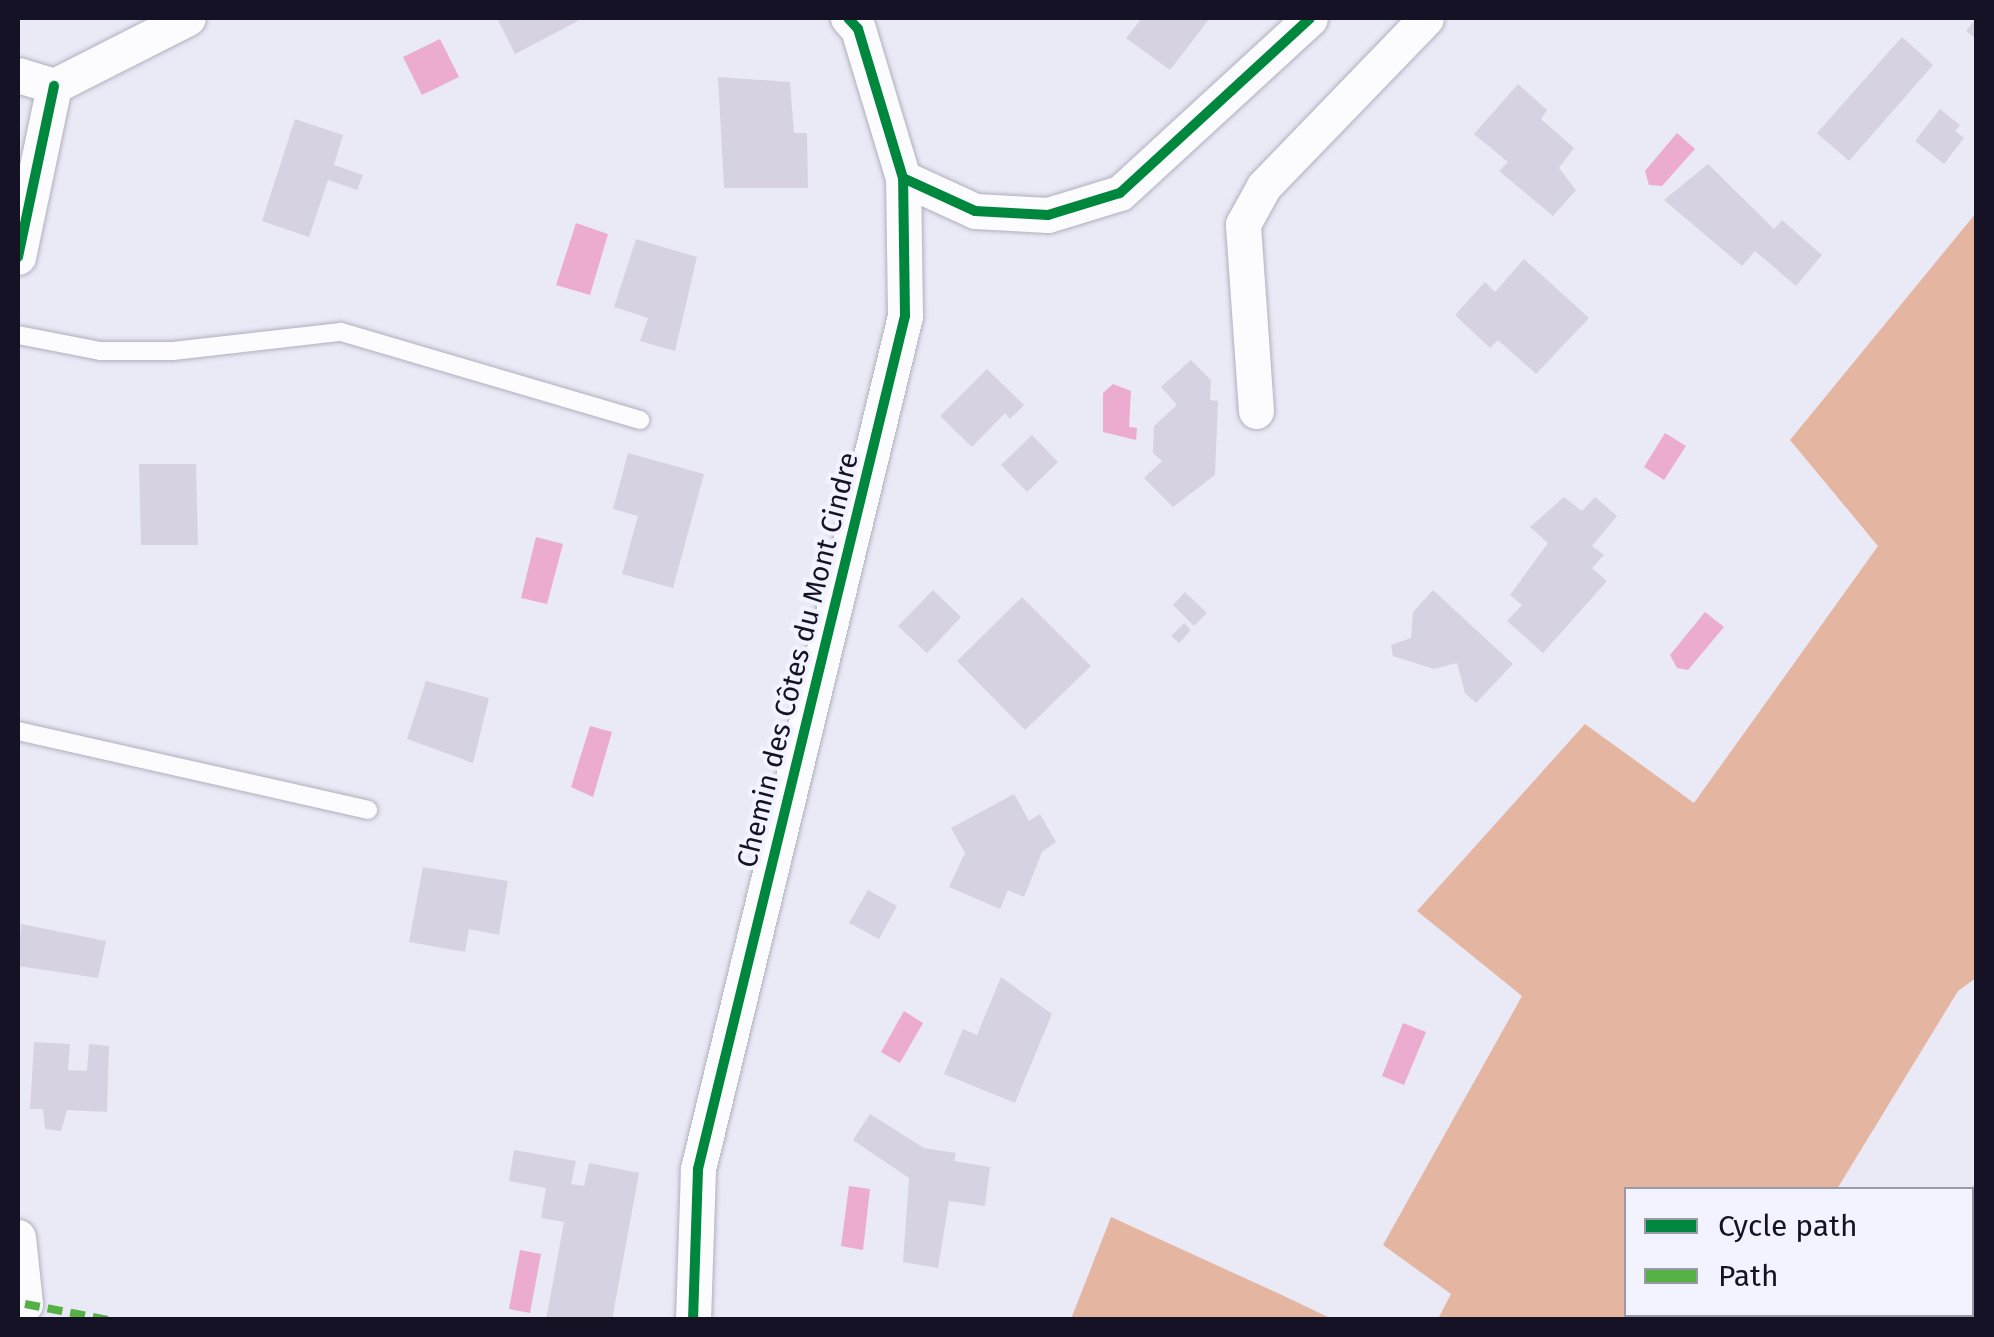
<!DOCTYPE html>
<meta charset="utf-8">
<style>
body{margin:0}
#map{position:relative;width:1994px;height:1337px;overflow:hidden;background:#eae9f6;font-family:"Fira Sans",sans-serif}
div>[style]{position:absolute}
.forest>*{inset:0;background:#e4b5a1}
.water>*{inset:0;background:#ebacd0}
.building>*{inset:0;background:#d7d2e2}
.roads{filter:drop-shadow(0 0 2px #b0afbe) drop-shadow(0 0 2px #b0afbe)}
.service>*{height:18px;margin:-9px;padding:0 9px;transform-origin:9px;border-radius:9px;background:#fcfcfe}
.minor>*{height:35px;margin:-17.5px;padding:0 17.5px;transform-origin:17.5px;border-radius:17.5px;background:#fcfcfe}
.quiet>*{height:8px;margin-top:-4px;transform-origin:0;background:repeating-linear-gradient(90deg,#55b145 0 15px,transparent 0 23px)}
.cycleway>*{height:10px;margin:-5px;padding:0 5px;transform-origin:5px;border-radius:5px;background:#00873e}
span{translate:-50% -50%;white-space:nowrap;text-align:center;line-height:1.15;-webkit-text-stroke:8px #f3f3ff;paint-order:stroke}
.street-label{font-size:28px;color:#151226}
.frame{position:absolute;inset:0;border:20px solid #151226;pointer-events:none}
.legend{position:absolute;left:1624px;top:1187px;width:350px;height:130px;box-sizing:border-box;background:#f3f3ff;border:2px solid #9a99a8;margin:0;padding:12px 18px;list-style:none;font-size:30px;color:#151226}
.legend li{display:flex;align-items:center;gap:20px;height:50px}
.legend b{width:50px;border:2px solid #9a99a8}
</style>
<div id="map">
<div class="forest">
<div style="clip-path:polygon(1976px 213px,1976px 978px,1958px 991px,1837px 1189px,1626px 1190px,1626px 1314px,1807px 1319px,1438px 1319px,1451px 1294px,1383px 1245px,1522px 996px,1417px 911px,1585px 724px,1694px 803px,1878px 546px,1790px 440px)"></div>
<div style="clip-path:polygon(1111px 1217px,1284px 1296px,1332px 1319px,1071px 1319px)"></div>
</div>
<div class="water">
<div style="clip-path:polygon(440px 39px,459px 77px,422px 95px,403px 57px)"></div>
<div style="clip-path:polygon(1677px 133px,1695px 149px,1662px 186px,1649px 185px,1645px 171px)"></div>
<div style="clip-path:polygon(576px 223px,608px 234px,590px 295px,556px 285px)"></div>
<div style="clip-path:polygon(1113px 384px,1131px 391px,1129px 427px,1137px 428px,1136px 440px,1103px 432px,1103px 393px)"></div>
<div style="clip-path:polygon(1665px 433px,1686px 446px,1664px 480px,1644px 467px)"></div>
<div style="clip-path:polygon(536px 537px,563px 544px,547px 604px,521px 598px)"></div>
<div style="clip-path:polygon(1705px 612px,1724px 627px,1688px 670px,1677px 668px,1670px 655px)"></div>
<div style="clip-path:polygon(590px 726px,612px 732px,593px 797px,571px 787px)"></div>
<div style="clip-path:polygon(904px 1011px,923px 1023px,900px 1063px,881px 1052px)"></div>
<div style="clip-path:polygon(1403px 1023px,1426px 1032px,1404px 1085px,1382px 1076px)"></div>
<div style="clip-path:polygon(849px 1186px,870px 1189px,863px 1250px,841px 1246px)"></div>
<div style="clip-path:polygon(520px 1250px,541px 1254px,530px 1313px,509px 1309px)"></div>
</div>
<div class="building">
<div style="clip-path:polygon(497px 18px,577px 18px,578px 21px,515px 54px)"></div>
<div style="clip-path:polygon(1142px 18px,1210px 18px,1170px 70px,1126px 38px)"></div>
<div style="clip-path:polygon(1976px 18px,1976px 39px,1966px 31px)"></div>
<div style="clip-path:polygon(1902px 37px,1933px 65px,1849px 161px,1817px 133px)"></div>
<div style="clip-path:polygon(718px 77px,790px 82px,794px 133px,807px 133px,808px 188px,724px 188px)"></div>
<div style="clip-path:polygon(1518px 84px,1547px 110px,1541px 119px,1574px 148px,1559px 168px,1576px 190px,1553px 216px,1499px 171px,1508px 162px,1474px 134px)"></div>
<div style="clip-path:polygon(1940px 109px,1960px 125px,1955px 131px,1964px 138px,1944px 164px,1915px 141px)"></div>
<div style="clip-path:polygon(295px 119px,343px 135px,334px 165px,363px 175px,357px 190px,328px 180px,309px 237px,262px 221px)"></div>
<div style="clip-path:polygon(1708px 164px,1774px 229px,1782px 220px,1822px 255px,1796px 286px,1755px 251px,1742px 266px,1664px 200px)"></div>
<div style="clip-path:polygon(636px 239px,697px 257px,675px 351px,640px 341px,648px 318px,614px 307px)"></div>
<div style="clip-path:polygon(1524px 259px,1589px 318px,1536px 374px,1498px 340px,1490px 348px,1455px 315px,1485px 282px,1495px 292px)"></div>
<div style="clip-path:polygon(1191px 360px,1211px 380px,1210px 400px,1218px 401px,1215px 475px,1173px 507px,1144px 478px,1162px 461px,1153px 453px,1154px 426px,1177px 405px,1161px 387px)"></div>
<div style="clip-path:polygon(987px 369px,1024px 405px,1010px 419px,1005px 413px,972px 447px,940px 416px)"></div>
<div style="clip-path:polygon(1032px 435px,1058px 462px,1027px 492px,1001px 465px)"></div>
<div style="clip-path:polygon(628px 453px,704px 474px,673px 588px,622px 574px,638px 516px,613px 509px)"></div>
<div style="clip-path:polygon(139px 464px,196px 464px,198px 545px,141px 545px)"></div>
<div style="clip-path:polygon(1564px 497px,1582px 511px,1595px 497px,1617px 516px,1592px 546px,1604px 555px,1592px 568px,1607px 581px,1543px 653px,1507px 621px,1522px 605px,1510px 595px,1548px 543px,1530px 527px)"></div>
<div style="clip-path:polygon(933px 590px,961px 617px,927px 653px,898px 626px)"></div>
<div style="clip-path:polygon(1433px 590px,1513px 664px,1476px 703px,1465px 693px,1457px 663px,1434px 669px,1393px 656px,1391px 645px,1411px 638px,1413px 612px)"></div>
<div style="clip-path:polygon(1185px 592px,1207px 613px,1194px 626px,1173px 605px)"></div>
<div style="clip-path:polygon(1022px 597px,1091px 666px,1025px 730px,957px 661px)"></div>
<div style="clip-path:polygon(1184px 623px,1191px 630px,1179px 643px,1171px 636px)"></div>
<div style="clip-path:polygon(426px 681px,489px 698px,473px 763px,407px 739px)"></div>
<div style="clip-path:polygon(1014px 794px,1029px 821px,1040px 814px,1056px 842px,1042px 852px,1024px 897px,1008px 890px,1000px 909px,949px 887px,965px 853px,951px 828px)"></div>
<div style="clip-path:polygon(423px 867px,508px 881px,499px 935px,469px 929px,465px 952px,409px 942px)"></div>
<div style="clip-path:polygon(868px 890px,897px 906px,879px 939px,849px 923px)"></div>
<div style="clip-path:polygon(21px 924px,106px 941px,98px 978px,18px 966px)"></div>
<div style="clip-path:polygon(1001px 977px,1052px 1014px,1015px 1103px,944px 1074px,963px 1029px,977px 1035px)"></div>
<div style="clip-path:polygon(34px 1042px,70px 1044px,68px 1070px,87px 1071px,89px 1044px,109px 1046px,107px 1112px,67px 1110px,61px 1131px,45px 1129px,43px 1109px,30px 1109px)"></div>
<div style="clip-path:polygon(870px 1114px,924px 1148px,956px 1153px,954px 1161px,990px 1167px,985px 1206px,949px 1201px,938px 1268px,903px 1262px,909px 1178px,853px 1140px)"></div>
<div style="clip-path:polygon(514px 1150px,576px 1161px,571px 1184px,584px 1186px,589px 1163px,639px 1173px,612px 1320px,546px 1320px,564px 1222px,541px 1218px,546px 1188px,509px 1181px)"></div>
<div style="clip-path:polygon(1976px 1181px,1976px 1269px,1972px 1275px,1971px 1188px)"></div>
</div>
<div class="roads">
<div class="service">
<div style="left:18px;top:335px;width:84px;rotate:11deg"></div>
<div style="left:100px;top:351px;width:73px"></div>
<div style="left:173px;top:351px;width:169px;rotate:-6.5deg"></div>
<div style="left:341px;top:332px;width:312px;rotate:16.4deg"></div>
<div style="left:18px;top:731px;width:359px;rotate:12.7deg"></div>
</div>
<div class="minor">
<div style="left:18px;top:75px;width:38px;rotate:17deg"></div>
<div style="left:54px;top:86px;width:150px;rotate:-26.9deg"></div>
<div style="left:903px;top:178px;width:79px;rotate:24.6deg"></div>
<div style="left:975px;top:211px;width:73px;rotate:3.1deg"></div>
<div style="left:1048px;top:215px;width:75px;rotate:-17deg"></div>
<div style="left:1120px;top:193px;width:258px;rotate:-42.6deg"></div>
<div style="left:18px;top:257px;width:175px;rotate:-78.1deg"></div>
<div style="left:1256px;top:411px;width:187px;rotate:-94deg"></div>
<div style="left:1243px;top:224px;width:43px;rotate:-61.1deg"></div>
<div style="left:1264px;top:186px;width:233px;rotate:-46deg"></div>
<div style="left:18px;top:1237px;width:67px;rotate:84deg"></div>
<div style="left:25px;top:1304px;width:7px;rotate:-172deg"></div>
<div style="left:693px;top:1320px;width:151px;rotate:-88.1deg"></div>
<div style="left:698px;top:1169px;width:878px;rotate:-76.36deg"></div>
<div style="left:905px;top:316px;width:138px;rotate:-90.8deg"></div>
<div style="left:903px;top:178px;width:156px;rotate:-106.8deg"></div>
<div style="left:858px;top:29px;width:15px;rotate:-132deg"></div>
</div>
</div>
<div class="quiet">
<div style="left:25px;top:1304px;width:86px;rotate:10.8deg"></div>
<div style="left:1739px;top:1314px;width:6px;rotate:90deg"></div>
<div style="left:1680px;top:1320px;width:6px;rotate:-90deg"></div>
</div>
<div class="cycleway">
<div style="left:903px;top:178px;width:79px;rotate:24.6deg"></div>
<div style="left:975px;top:211px;width:73px;rotate:3.1deg"></div>
<div style="left:1048px;top:215px;width:75px;rotate:-17deg"></div>
<div style="left:1120px;top:193px;width:258px;rotate:-42.6deg"></div>
<div style="left:18px;top:257px;width:175px;rotate:-78.1deg"></div>
<div style="left:693px;top:1320px;width:151px;rotate:-88.1deg"></div>
<div style="left:698px;top:1169px;width:878px;rotate:-76.36deg"></div>
<div style="left:905px;top:316px;width:138px;rotate:-90.8deg"></div>
<div style="left:903px;top:178px;width:156px;rotate:-106.8deg"></div>
<div style="left:858px;top:29px;width:15px;rotate:-132deg"></div>
</div>
<div class="street-label">
<span style="left:798px;top:660px;rotate:-76deg">Chemin des Côtes du Mont Cindre</span>
</div>
<div class="frame"></div>
<ul class="legend">
<li><b style="height:12px;background:#00873e"></b>Cycle path</li>
<li><b style="height:12px;background:#55b145"></b>Path</li>
</ul>
</div>
